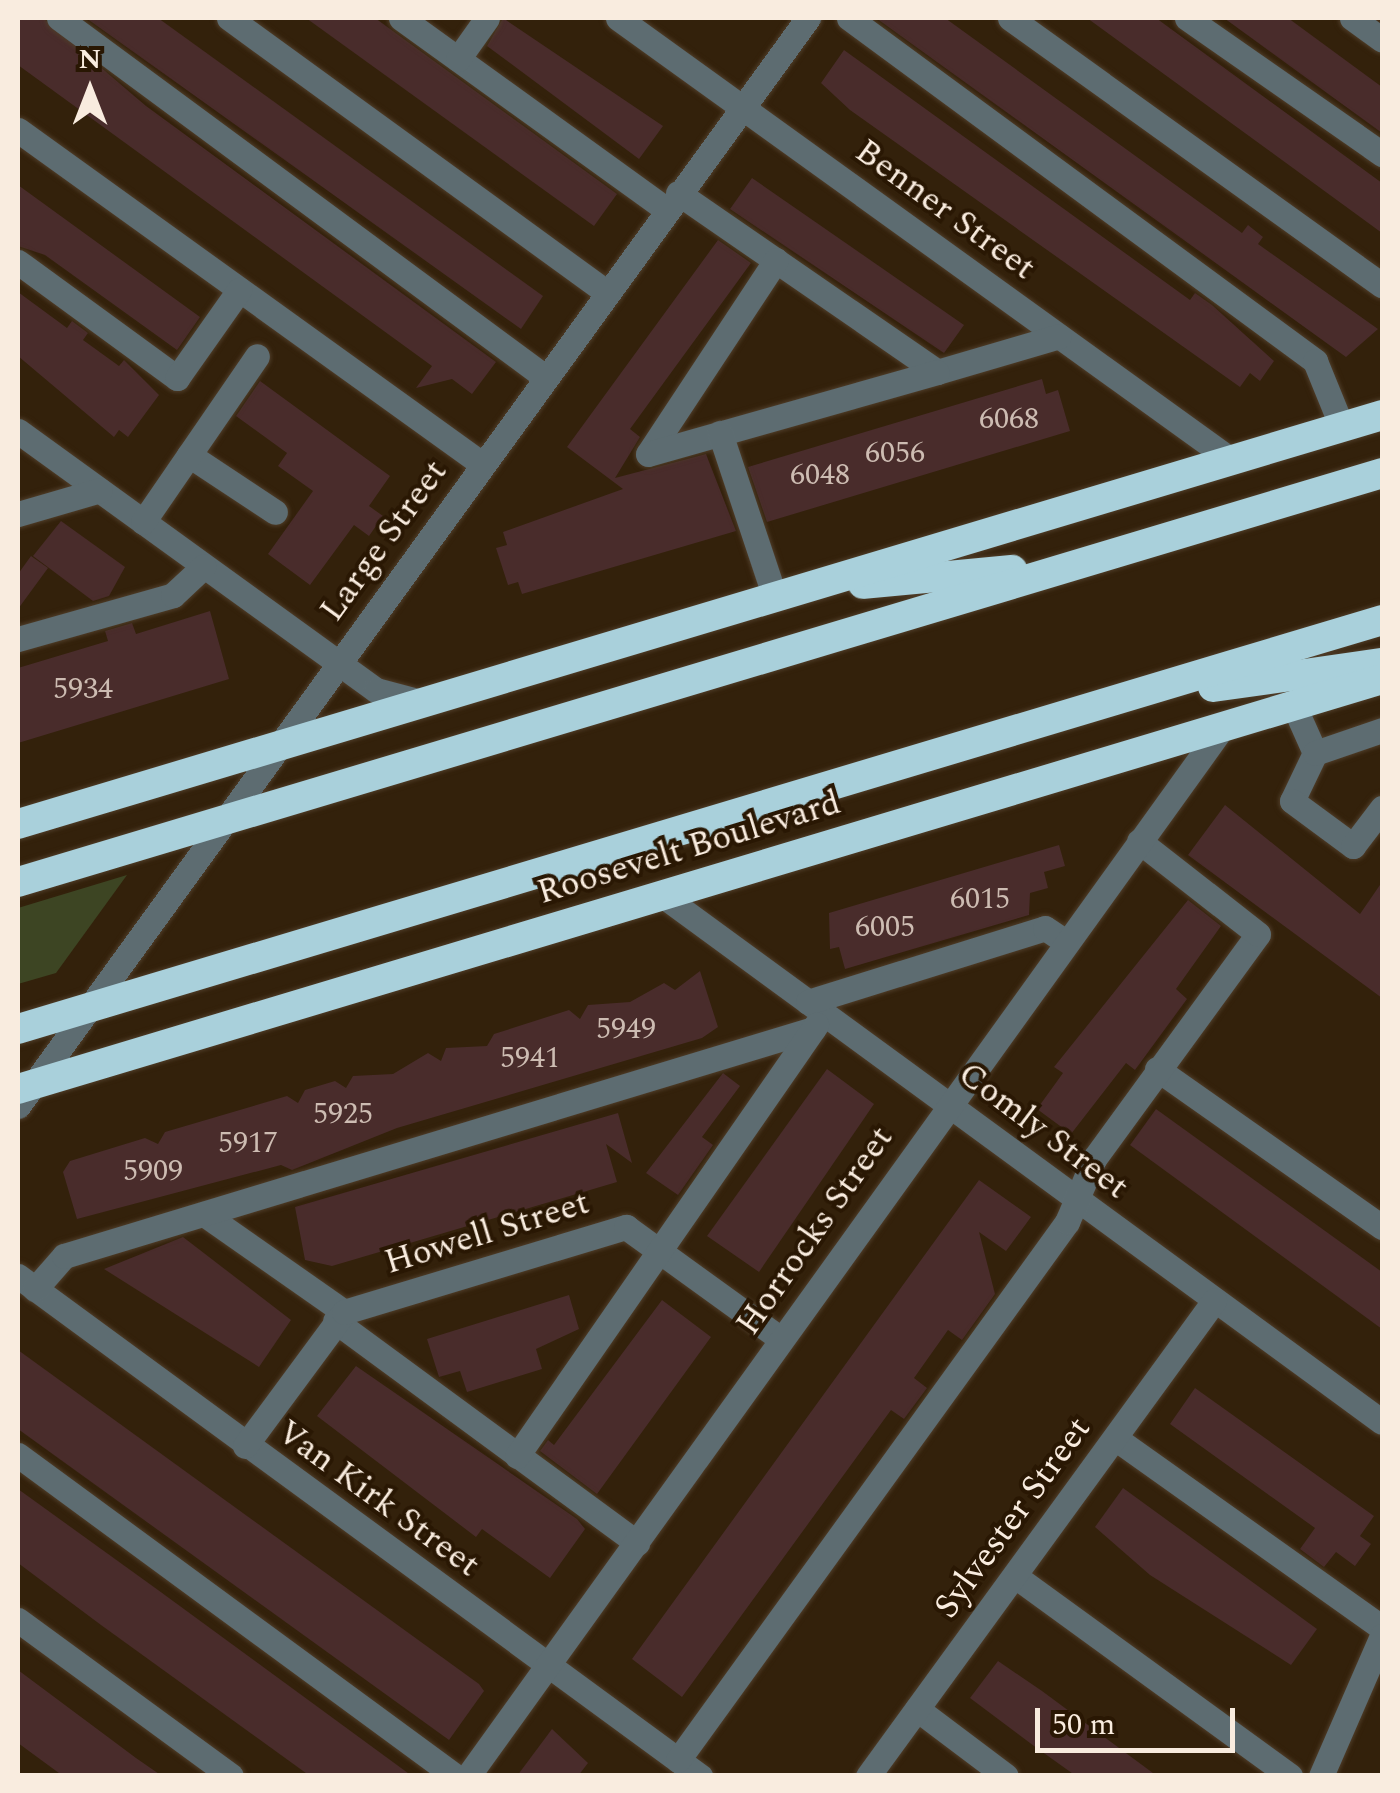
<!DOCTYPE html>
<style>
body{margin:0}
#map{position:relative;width:1400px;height:1793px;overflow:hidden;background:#33210b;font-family:Spectral,serif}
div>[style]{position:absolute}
.green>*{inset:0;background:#3d4523}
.building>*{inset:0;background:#492c2b}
.roads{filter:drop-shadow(0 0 2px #4f3d29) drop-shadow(0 0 2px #4f3d29)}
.minor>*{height:25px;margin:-12.5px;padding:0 12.5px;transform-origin:12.5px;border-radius:12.5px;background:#5d6c71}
.highway>*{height:30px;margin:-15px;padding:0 15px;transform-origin:15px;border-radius:15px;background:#a9d0db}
span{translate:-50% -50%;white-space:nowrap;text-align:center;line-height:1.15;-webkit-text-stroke:8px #291703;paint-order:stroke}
.number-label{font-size:30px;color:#cdbcb2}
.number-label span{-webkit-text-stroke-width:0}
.street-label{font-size:35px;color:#f9ecdf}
.frame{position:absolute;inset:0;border:20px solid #f9ecdf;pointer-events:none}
.north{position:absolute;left:40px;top:40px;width:100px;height:100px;-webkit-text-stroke:8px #291703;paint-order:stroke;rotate:0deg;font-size:28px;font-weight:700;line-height:40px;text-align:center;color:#f9ecdf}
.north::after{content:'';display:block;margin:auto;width:35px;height:45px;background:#f9ecdf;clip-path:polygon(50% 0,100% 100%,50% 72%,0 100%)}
.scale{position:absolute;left:1035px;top:1708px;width:200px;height:45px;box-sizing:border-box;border:5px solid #f9ecdf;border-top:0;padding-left:12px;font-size:30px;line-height:35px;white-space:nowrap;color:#f9ecdf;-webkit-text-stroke:8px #291703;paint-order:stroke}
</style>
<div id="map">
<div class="green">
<div style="clip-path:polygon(127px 875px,56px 973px,18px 984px,18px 908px)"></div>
</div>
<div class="building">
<div style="clip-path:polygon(18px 18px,43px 18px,146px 106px,496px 362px,472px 394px,452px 379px,416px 388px,432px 366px,18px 65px)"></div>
<div style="clip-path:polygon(86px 18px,158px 18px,543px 296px,521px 329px)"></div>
<div style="clip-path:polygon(306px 18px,375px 18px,617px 194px,594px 226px)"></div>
<div style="clip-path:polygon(503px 18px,663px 126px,639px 159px,487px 46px)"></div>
<div style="clip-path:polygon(876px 18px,945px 18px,1242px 233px,1248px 225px,1263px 237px,1258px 244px,1378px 329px,1346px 357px)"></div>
<div style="clip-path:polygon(1087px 18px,1156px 18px,1171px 29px,1382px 183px,1382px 233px)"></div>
<div style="clip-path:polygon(1224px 18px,1288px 18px,1382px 87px,1382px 133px)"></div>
<div style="clip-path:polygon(844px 50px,1190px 300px,1195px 293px,1212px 305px,1274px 361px,1260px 381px,1250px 373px,1240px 387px,850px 110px,821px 83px)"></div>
<div style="clip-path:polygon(752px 178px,964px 325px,944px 353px,730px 209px)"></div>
<div style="clip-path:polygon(18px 185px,200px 317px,177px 350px,45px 255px,18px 246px)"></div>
<div style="clip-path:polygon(718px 240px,751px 263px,630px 429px,640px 437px,615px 478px,706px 454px,736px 531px,522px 594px,518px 582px,508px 585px,496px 548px,507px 545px,503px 532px,623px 489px,567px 447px)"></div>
<div style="clip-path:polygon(18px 282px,18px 292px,67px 328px,72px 321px,88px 333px,83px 340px,119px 366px,124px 360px,159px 395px,128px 437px,119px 430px,114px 437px,18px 356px)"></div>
<div style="clip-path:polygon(1042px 379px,1046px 394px,1058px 390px,1070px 431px,767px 522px,748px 467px)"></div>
<div style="clip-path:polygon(260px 381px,390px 476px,369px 506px,383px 516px,369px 536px,354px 525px,310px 585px,268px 554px,313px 491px,278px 466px,287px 453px,236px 416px)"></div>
<div style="clip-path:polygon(61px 521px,125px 567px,109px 596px,93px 601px,33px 556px)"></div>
<div style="clip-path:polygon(31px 556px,48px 568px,18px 609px,18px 574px)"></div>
<div style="clip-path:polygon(210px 611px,229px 679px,18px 743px,18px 668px,108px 641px,105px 631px,132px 623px,136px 634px)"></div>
<div style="clip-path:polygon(1225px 805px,1360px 914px,1382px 882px,1382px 998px,1188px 855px)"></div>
<div style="clip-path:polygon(1059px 845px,1065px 866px,1044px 872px,1048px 888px,1030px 893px,1029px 915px,845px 969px,839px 947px,830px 949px,829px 913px)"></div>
<div style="clip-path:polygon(1188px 900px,1221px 926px,1176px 989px,1187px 999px,1135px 1070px,1126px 1063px,1071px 1134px,1037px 1109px,1063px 1073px,1054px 1067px)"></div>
<div style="clip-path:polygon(700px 971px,718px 1027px,702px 1038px,397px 1128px,292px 1170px,281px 1165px,77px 1219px,63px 1172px,70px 1161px,145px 1138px,158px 1144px,165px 1132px,287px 1096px,298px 1103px,305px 1090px,335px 1081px,346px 1088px,353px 1076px,393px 1074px,428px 1053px,441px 1061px,446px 1048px,487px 1046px,494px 1034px,569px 1010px,580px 1019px,588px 1005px,630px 1002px,664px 983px,675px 990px)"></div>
<div style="clip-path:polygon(827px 1069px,874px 1104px,759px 1272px,707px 1236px)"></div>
<div style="clip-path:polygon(723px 1073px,740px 1086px,702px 1137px,713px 1145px,678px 1195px,646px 1173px)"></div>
<div style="clip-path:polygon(1156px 1109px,1382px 1272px,1382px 1329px,1130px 1145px)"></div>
<div style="clip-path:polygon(618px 1113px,632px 1163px,606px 1144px,617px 1182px,332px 1266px,305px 1260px,295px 1207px)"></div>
<div style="clip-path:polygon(979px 1180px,1031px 1217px,1006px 1251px,979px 1232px,995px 1294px,962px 1340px,948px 1330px,914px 1378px,927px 1388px,904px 1419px,891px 1410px,682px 1697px,632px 1659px)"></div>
<div style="clip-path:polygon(183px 1237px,291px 1320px,259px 1367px,104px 1269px)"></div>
<div style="clip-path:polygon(569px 1295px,579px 1329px,536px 1349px,542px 1369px,467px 1392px,460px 1371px,439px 1377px,427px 1339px)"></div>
<div style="clip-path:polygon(662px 1300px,711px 1337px,597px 1494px,540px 1451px,548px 1440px,554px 1445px)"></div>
<div style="clip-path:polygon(18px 1350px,479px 1684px,484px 1691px,449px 1740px,18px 1429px)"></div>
<div style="clip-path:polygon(356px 1366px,577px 1519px,585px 1529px,550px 1578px,482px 1529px,476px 1537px,317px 1416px)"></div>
<div style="clip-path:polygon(1195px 1388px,1374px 1516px,1360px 1536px,1371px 1544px,1355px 1566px,1336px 1552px,1324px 1567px,1300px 1549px,1315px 1528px,1170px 1424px)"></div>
<div style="clip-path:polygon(1123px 1488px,1317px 1629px,1291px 1665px,1150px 1575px,1095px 1527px)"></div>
<div style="clip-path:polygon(18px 1489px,158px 1590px,412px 1776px,310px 1776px,101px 1625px,18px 1563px)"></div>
<div style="clip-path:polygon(998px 1661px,1042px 1691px,1157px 1776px,1076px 1776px,1034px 1746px,970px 1698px)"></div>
<div style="clip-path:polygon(18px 1670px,136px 1758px,162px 1776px,63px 1776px,18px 1743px)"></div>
<div style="clip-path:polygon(552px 1729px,588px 1763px,578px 1776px,517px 1776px)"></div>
</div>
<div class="roads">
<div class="minor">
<div style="left:59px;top:18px;width:604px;rotate:36.45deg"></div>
<div style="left:229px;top:18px;width:466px;rotate:36deg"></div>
<div style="left:401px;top:18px;width:327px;rotate:35.8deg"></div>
<div style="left:618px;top:18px;width:756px;rotate:35.79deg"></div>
<div style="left:849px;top:18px;width:579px;rotate:36.35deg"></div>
<div style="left:1315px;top:361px;width:71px;rotate:67.8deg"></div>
<div style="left:1010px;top:18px;width:458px;rotate:35.7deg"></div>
<div style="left:1187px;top:18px;width:238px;rotate:34.9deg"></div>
<div style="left:1352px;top:18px;width:37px;rotate:36deg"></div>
<div style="left:458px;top:59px;width:50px;rotate:-54.7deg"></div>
<div style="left:18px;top:130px;width:572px;rotate:35.75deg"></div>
<div style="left:678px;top:193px;width:315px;rotate:34.6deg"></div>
<div style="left:937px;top:372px;width:127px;rotate:-16.4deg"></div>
<div style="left:776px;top:260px;width:232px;rotate:123.4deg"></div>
<div style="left:648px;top:454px;width:300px;rotate:-15.8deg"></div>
<div style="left:18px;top:262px;width:197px;rotate:36.1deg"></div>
<div style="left:177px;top:378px;width:108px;rotate:-54.8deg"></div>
<div style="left:18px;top:431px;width:442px;rotate:35.9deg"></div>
<div style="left:376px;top:690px;width:47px;rotate:14.9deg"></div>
<div style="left:720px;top:433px;width:173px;rotate:71.5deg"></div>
<div style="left:189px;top:455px;width:103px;rotate:33.5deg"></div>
<div style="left:18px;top:514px;width:85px;rotate:-16.3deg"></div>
<div style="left:143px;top:522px;width:201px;rotate:-55.5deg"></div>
<div style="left:18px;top:639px;width:161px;rotate:-15.8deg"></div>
<div style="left:173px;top:595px;width:42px;rotate:-43.1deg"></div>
<div style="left:1294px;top:706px;width:51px;rotate:65.9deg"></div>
<div style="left:1315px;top:753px;width:53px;rotate:115.6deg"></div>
<div style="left:1292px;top:801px;width:76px;rotate:36.4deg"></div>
<div style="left:1353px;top:846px;width:48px;rotate:-52.7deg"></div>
<div style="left:1315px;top:753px;width:71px;rotate:-18.9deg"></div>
<div style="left:662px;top:895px;width:892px;rotate:36.2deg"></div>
<div style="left:808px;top:1002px;width:248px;rotate:-17.3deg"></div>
<div style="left:1045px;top:928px;width:25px;rotate:34deg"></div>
<div style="left:1157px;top:1069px;width:275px;rotate:35.1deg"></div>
<div style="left:18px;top:1106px;width:1345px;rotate:-54.02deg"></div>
<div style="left:204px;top:1214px;width:171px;rotate:35deg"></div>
<div style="left:18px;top:1276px;width:846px;rotate:36.25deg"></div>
<div style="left:35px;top:1289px;width:44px;rotate:-48.7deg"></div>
<div style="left:64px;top:1256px;width:783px;rotate:-16.86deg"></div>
<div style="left:335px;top:1321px;width:375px;rotate:36.3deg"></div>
<div style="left:1115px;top:1438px;width:328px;rotate:35.4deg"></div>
<div style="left:245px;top:1446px;width:167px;rotate:-53.5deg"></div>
<div style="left:344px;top:1312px;width:295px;rotate:-16.8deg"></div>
<div style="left:626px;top:1227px;width:191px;rotate:35.9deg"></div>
<div style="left:18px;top:1455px;width:542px;rotate:36.3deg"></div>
<div style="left:517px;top:1456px;width:525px;rotate:-55.25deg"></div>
<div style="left:1015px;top:1576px;width:340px;rotate:36deg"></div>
<div style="left:18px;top:1620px;width:264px;rotate:36.2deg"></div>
<div style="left:917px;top:1709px;width:111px;rotate:37deg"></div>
<div style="left:678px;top:1760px;width:664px;rotate:-54.13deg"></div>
<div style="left:1067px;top:1222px;width:69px;rotate:-66.8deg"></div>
<div style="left:1094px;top:1159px;width:278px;rotate:-53.9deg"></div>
<div style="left:1258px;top:934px;width:151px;rotate:-142deg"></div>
<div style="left:468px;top:1776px;width:1291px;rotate:-54.27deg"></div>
<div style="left:868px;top:1776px;width:588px;rotate:-53.93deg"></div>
<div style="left:1321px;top:1776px;width:153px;rotate:-66.5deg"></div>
</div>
<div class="highway">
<div style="left:863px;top:584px;width:150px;rotate:-5.4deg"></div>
<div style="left:1213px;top:687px;width:171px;rotate:-8.1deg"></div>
<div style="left:18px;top:824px;width:1424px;rotate:-16.69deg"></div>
<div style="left:18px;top:882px;width:1424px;rotate:-16.69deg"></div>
<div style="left:18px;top:1029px;width:1424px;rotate:-16.69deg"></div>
<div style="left:18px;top:1089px;width:1424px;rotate:-16.73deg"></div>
</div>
</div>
<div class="number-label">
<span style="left:1009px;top:419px">6068</span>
<span style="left:895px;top:453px">6056</span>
<span style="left:820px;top:475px">6048</span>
<span style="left:83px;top:689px">5934</span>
<span style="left:980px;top:899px">6015</span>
<span style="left:885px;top:927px">6005</span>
<span style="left:626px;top:1029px">5949</span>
<span style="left:530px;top:1058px">5941</span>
<span style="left:343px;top:1114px">5925</span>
<span style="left:248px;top:1143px">5917</span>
<span style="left:153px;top:1171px">5909</span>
</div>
<div class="street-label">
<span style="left:945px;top:210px;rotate:36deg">Benner Street</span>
<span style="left:384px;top:541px;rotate:-54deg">Large Street</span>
<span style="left:689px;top:848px;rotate:-17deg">Roosevelt Boulevard</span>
<span style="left:1043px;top:1131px;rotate:37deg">Comly Street</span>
<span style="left:815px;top:1231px;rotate:-55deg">Horrocks Street</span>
<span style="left:487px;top:1233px;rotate:-17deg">Howell Street</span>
<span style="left:378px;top:1499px;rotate:36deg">Van Kirk Street</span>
<span style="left:1013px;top:1518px;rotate:-54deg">Sylvester Street</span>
</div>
<div class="frame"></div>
<div class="north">N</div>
<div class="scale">50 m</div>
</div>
